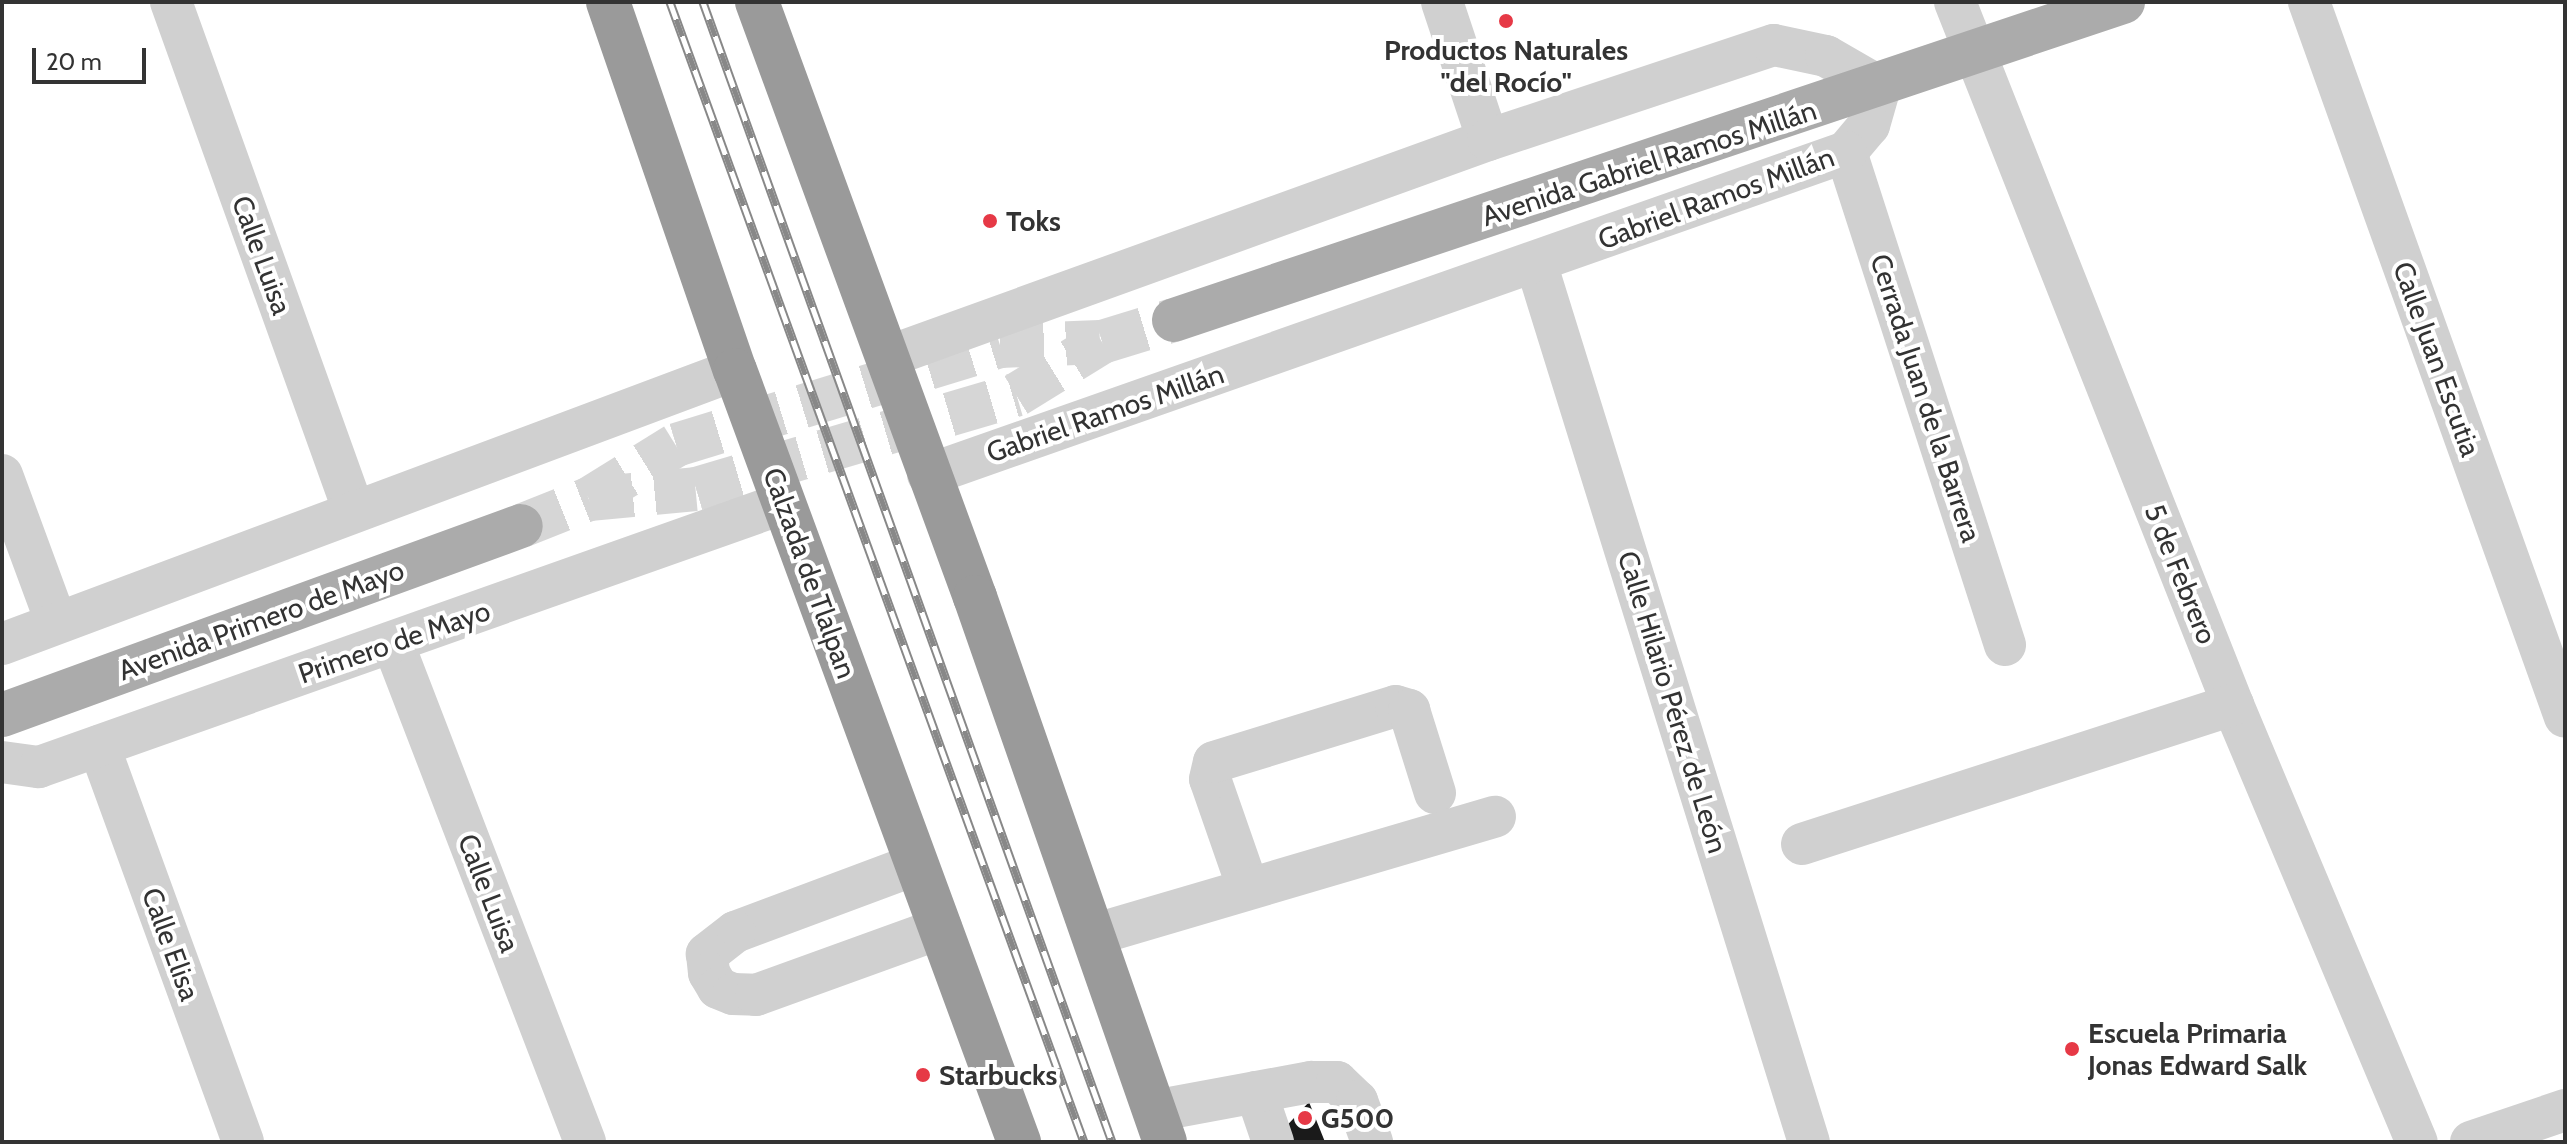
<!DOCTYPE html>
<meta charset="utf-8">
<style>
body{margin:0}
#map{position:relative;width:2567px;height:1144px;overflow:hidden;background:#fff;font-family:Cabin,sans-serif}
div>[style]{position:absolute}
.building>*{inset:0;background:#1a1a1a}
.major-tunnel>*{height:44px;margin-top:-22px;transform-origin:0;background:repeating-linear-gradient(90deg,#d6d6d6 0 44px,transparent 0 66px)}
.minor>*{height:42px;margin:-21px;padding:0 21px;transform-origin:21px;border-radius:21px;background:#d0d0d0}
.major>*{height:44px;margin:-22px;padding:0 22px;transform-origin:22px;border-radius:22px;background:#ababab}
.highway>*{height:44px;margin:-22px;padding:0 22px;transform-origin:22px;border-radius:22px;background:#9a9a9a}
.rail>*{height:9px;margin-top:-4.5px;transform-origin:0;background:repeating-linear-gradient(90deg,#fff 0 18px,#888 0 36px);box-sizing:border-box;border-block:2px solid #888}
.dots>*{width:22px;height:22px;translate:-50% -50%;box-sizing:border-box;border:4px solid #fff;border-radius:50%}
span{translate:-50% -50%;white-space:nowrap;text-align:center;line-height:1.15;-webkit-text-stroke:8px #fff;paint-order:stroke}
.poi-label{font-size:28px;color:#333;font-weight:700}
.left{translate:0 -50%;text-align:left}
.street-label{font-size:28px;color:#333}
.frame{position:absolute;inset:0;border:4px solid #333;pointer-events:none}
.scale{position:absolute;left:32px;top:48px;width:114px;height:36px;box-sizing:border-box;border:4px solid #333;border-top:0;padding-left:10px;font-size:24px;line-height:28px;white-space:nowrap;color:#333;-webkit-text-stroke:6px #fff;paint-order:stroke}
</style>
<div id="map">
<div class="building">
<div style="clip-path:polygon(1309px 1102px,1325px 1142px,1282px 1142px,1279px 1134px)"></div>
</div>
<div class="major-tunnel">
<div style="left:589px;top:499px;width:107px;rotate:-5.3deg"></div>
<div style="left:696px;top:489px;width:334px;rotate:-16.4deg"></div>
<div style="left:1016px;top:395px;width:101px;rotate:-31.6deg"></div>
<div style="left:1102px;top:342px;width:75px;rotate:-17deg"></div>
<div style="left:521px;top:526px;width:73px;rotate:-21.7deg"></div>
<div style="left:589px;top:499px;width:102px;rotate:-31.8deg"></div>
<div style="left:676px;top:445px;width:339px;rotate:-17deg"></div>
<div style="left:1000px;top:346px;width:100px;rotate:-2.3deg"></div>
</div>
<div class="minor">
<div style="left:171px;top:2px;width:539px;rotate:70.25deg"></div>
<div style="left:1442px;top:2px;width:145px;rotate:71.6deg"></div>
<div style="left:1955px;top:2px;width:756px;rotate:68.42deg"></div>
<div style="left:2233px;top:705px;width:474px;rotate:67.2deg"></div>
<div style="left:2309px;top:2px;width:759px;rotate:70.3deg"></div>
<div style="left:1846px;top:152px;width:518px;rotate:72.12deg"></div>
<div style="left:1536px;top:263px;width:920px;rotate:72.75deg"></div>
<div style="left:887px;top:357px;width:639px;rotate:-19.85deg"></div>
<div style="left:1488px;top:140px;width:301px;rotate:-18.4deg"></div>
<div style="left:1774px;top:45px;width:53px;rotate:11.9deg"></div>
<div style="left:1826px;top:56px;width:62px;rotate:29.9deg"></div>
<div style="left:1880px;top:87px;width:40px;rotate:106deg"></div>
<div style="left:1869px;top:125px;width:35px;rotate:130deg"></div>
<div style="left:1846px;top:152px;width:973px;rotate:160.62deg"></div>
<div style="left:2px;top:475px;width:157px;rotate:69.8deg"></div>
<div style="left:393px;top:643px;width:535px;rotate:68.95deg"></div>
<div style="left:2px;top:644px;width:783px;rotate:-20.5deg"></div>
<div style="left:99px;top:746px;width:421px;rotate:70deg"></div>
<div style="left:2px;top:762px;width:37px;rotate:8deg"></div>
<div style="left:39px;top:767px;width:790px;rotate:-19.51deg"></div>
<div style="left:1802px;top:844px;width:453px;rotate:-17.9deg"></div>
<div style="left:917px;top:864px;width:194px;rotate:159.5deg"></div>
<div style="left:735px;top:932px;width:36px;rotate:142deg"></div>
<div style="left:707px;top:954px;width:19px;rotate:84deg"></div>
<div style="left:709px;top:973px;width:17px;rotate:59deg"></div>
<div style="left:718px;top:988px;width:16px;rotate:22deg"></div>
<div style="left:733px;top:994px;width:23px;rotate:2deg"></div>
<div style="left:756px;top:995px;width:197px;rotate:-19.9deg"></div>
<div style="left:1248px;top:888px;width:115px;rotate:-109.2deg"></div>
<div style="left:1210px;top:779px;width:17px;rotate:-77deg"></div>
<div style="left:1214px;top:762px;width:190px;rotate:-17.1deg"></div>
<div style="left:1396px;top:706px;width:14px;rotate:17deg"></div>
<div style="left:1409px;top:710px;width:87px;rotate:72.6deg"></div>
<div style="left:1093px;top:935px;width:419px;rotate:-16.4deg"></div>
<div style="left:1256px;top:1092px;width:53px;rotate:71.2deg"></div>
<div style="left:1154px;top:1111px;width:160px;rotate:-10.5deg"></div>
<div style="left:1311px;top:1082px;width:26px"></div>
<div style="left:1337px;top:1082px;width:28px;rotate:44deg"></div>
<div style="left:1357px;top:1101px;width:44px;rotate:69.9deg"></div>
<div style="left:2471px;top:1142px;width:99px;rotate:-18.8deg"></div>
</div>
<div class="major">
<div style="left:1174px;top:320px;width:1001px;rotate:-18.53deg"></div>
<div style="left:2px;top:715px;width:552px;rotate:-20.01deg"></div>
</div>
<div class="highway">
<div style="left:608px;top:2px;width:389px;rotate:71deg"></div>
<div style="left:735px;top:370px;width:823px;rotate:69.8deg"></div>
<div style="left:757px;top:2px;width:634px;rotate:69.88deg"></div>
<div style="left:975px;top:597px;width:577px;rotate:70.78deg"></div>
</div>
<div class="rail">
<div style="left:670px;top:2px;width:1213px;rotate:70.04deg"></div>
<div style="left:703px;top:2px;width:1211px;rotate:70.26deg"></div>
</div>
<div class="dots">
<div style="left:1506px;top:21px;background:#e63946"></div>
<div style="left:990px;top:221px;background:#e63946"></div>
<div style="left:2072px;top:1049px;background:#e63946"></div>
<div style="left:923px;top:1075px;background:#e63946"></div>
<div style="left:1305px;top:1118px;background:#e63946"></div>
</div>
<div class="poi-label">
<span style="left:1506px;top:66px">Productos Naturales<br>"del Rocío"</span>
<span class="left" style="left:1006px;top:221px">Toks</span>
<span class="left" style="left:2088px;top:1049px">Escuela Primaria<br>Jonas Edward Salk</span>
<span class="left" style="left:939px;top:1075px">Starbucks</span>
<span class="left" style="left:1321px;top:1118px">G500</span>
</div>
<div class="street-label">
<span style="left:1649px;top:163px;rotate:-18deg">Avenida Gabriel Ramos Millán</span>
<span style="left:1716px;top:198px;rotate:-20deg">Gabriel Ramos Millán</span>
<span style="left:262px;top:255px;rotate:70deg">Calle Luisa</span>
<span style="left:2437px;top:359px;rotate:70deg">Calle Juan Escutia</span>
<span style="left:1926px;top:398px;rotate:72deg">Cerrada Juan de la Barrera</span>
<span style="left:1105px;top:413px;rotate:-19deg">Gabriel Ramos Millán</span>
<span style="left:810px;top:573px;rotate:70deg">Calzada de Tlalpan</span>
<span style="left:2181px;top:574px;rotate:68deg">5 de Febrero</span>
<span style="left:261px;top:620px;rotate:-20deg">Avenida Primero de Mayo</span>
<span style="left:394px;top:642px;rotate:-19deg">Primero de Mayo</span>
<span style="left:1673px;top:702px;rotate:73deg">Calle Hilario Pérez de León</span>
<span style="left:489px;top:893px;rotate:69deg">Calle Luisa</span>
<span style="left:171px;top:944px;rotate:70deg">Calle Elisa</span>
</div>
<div class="frame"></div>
<div class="scale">20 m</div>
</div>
